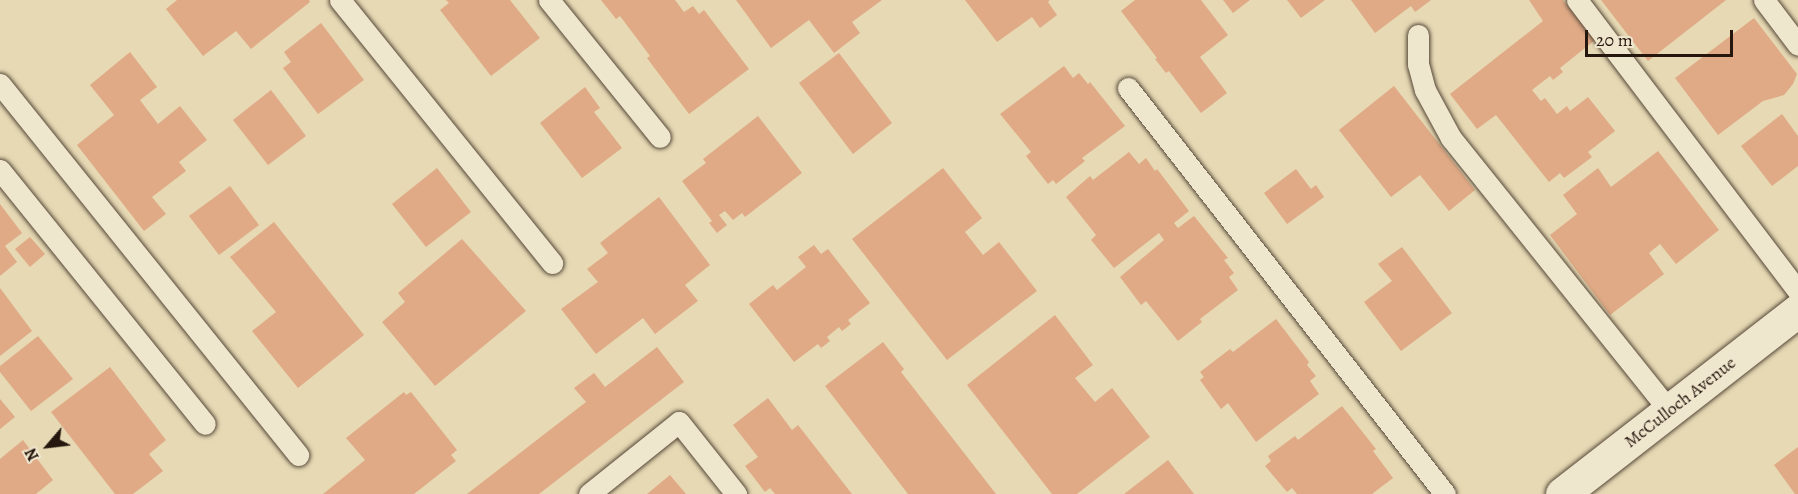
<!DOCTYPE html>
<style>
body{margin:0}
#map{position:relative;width:1798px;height:494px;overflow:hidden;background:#e6d9b4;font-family:Alegreya,serif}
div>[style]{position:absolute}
.building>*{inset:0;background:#e0aa86}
.roads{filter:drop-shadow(0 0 2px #564838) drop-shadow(0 0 2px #564838)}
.service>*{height:21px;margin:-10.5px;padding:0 10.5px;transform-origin:10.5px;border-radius:10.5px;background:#efe6ce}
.minor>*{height:33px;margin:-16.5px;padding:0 16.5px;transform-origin:16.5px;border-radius:16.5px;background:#efe6ce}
span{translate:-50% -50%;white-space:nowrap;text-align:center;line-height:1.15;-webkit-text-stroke:5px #efe6ce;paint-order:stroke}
.street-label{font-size:18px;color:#26170e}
.north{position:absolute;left:18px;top:416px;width:60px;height:60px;-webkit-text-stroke:4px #efe6ce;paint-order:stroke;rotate:242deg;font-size:16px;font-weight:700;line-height:24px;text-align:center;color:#26170e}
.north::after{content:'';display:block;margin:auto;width:21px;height:27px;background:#26170e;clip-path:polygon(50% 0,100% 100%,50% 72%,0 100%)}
.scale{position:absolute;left:1585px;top:30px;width:148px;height:27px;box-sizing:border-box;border:3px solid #26170e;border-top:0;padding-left:8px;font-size:18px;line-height:21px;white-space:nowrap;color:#26170e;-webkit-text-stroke:4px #efe6ce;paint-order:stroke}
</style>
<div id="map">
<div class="building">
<div style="clip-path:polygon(177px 0,309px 0,310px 2px,251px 49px,236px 31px,203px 56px,166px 9px)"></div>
<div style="clip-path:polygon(446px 0,510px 0,540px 38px,491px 76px,440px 10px,449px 3px)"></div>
<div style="clip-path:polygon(601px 0,675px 0,684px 12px,693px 6px,699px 14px,704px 10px,749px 69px,689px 114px,647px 58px,650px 56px,620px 16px,616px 19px)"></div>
<div style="clip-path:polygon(736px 0,882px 0,852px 22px,860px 33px,834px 53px,809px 20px,771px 48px)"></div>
<div style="clip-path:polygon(965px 0,1050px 0,1048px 2px,1057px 15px,1040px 28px,1032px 17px,997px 42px)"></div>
<div style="clip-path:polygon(1135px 0,1201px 0,1228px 35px,1200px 57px,1227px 93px,1201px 113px,1169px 71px,1166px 73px,1155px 59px,1157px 58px,1121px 11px)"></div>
<div style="clip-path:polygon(1223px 0,1250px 0,1233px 13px)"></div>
<div style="clip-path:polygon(1287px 0,1325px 0,1301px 18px)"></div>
<div style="clip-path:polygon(1351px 0,1431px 0,1415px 12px,1411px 6px,1375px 33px)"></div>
<div style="clip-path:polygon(1529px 0,1563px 0,1595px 40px,1560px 68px,1563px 72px,1553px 80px,1550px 76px,1532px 90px,1541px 101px,1545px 98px,1557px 114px,1567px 106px,1570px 111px,1588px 97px,1615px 131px,1588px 152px,1592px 157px,1564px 178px,1560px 173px,1549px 182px,1496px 115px,1477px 129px,1450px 94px,1543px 21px)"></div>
<div style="clip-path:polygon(1601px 0,1726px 0,1648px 61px)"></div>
<div style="clip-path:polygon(1754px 18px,1797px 74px,1793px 84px,1784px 95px,1763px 101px,1718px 135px,1675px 78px)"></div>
<div style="clip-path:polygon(321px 23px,364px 80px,318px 114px,283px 68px,291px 62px,284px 52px)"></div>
<div style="clip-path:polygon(130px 52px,157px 87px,140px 100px,158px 124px,180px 106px,207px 140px,179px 162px,186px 171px,152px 197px,166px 214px,144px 231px,77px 145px,114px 115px,90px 85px)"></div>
<div style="clip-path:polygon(839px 53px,892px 123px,853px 154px,799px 83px)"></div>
<div style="clip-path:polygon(1064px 66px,1073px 78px,1079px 73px,1088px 84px,1090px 82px,1125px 126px,1082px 158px,1085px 161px,1056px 184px,1053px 180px,1048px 184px,1026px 156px,1031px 152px,1000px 114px)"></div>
<div style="clip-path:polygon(1394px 86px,1475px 190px,1449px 211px,1420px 175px,1391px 197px,1339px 130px)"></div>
<div style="clip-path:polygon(585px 87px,600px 108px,594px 112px,622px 148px,582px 178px,540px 123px)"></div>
<div style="clip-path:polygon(271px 90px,306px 136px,268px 165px,233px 120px)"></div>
<div style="clip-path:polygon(1782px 114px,1798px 136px,1798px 166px,1772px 186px,1741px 146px)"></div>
<div style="clip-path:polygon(758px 116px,802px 173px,745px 217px,742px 213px,733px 220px,725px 211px,719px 215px,727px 225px,717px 233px,709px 223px,712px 221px,682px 181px,706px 163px,703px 159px)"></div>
<div style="clip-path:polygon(1658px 151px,1719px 230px,1676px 264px,1660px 244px,1649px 253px,1664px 274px,1610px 315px,1550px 235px,1577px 214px,1563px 195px,1598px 168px,1611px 187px)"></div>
<div style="clip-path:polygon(1129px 152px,1139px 164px,1146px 158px,1155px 171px,1157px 169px,1189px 211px,1174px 223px,1178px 228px,1194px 216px,1228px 258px,1224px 260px,1234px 273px,1229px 277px,1238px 290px,1200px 319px,1202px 322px,1178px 341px,1146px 301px,1141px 305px,1120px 277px,1164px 240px,1159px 233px,1114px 268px,1091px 240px,1096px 235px,1066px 197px,1090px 176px,1093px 180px)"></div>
<div style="clip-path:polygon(437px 168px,471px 212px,426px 247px,392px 204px)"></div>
<div style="clip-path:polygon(943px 168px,982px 218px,965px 232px,983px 255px,999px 242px,1037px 291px,947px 360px,852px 239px)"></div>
<div style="clip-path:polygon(1296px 169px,1311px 189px,1316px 185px,1324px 197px,1287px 224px,1264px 193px)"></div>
<div style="clip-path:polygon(230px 186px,259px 225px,219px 255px,189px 216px)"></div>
<div style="clip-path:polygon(659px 197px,710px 265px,685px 285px,698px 301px,655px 334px,643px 318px,596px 354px,561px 309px,598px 282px,587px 269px,608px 253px,600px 243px)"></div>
<div style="clip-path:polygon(0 204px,22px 233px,5px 246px,17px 262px,0 276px)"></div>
<div style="clip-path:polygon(274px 222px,364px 335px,298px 388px,252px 331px,276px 312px,230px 257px)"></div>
<div style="clip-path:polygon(30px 237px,45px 254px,30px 267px,15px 249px)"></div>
<div style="clip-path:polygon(462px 239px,526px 311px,435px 386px,382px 322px,405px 302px,398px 293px)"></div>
<div style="clip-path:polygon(814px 245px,821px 254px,828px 249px,870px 303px,848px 320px,851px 324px,842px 331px,839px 327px,827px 337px,830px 341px,821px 348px,818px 344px,794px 362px,749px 304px,773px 285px,777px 290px,806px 267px,798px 257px)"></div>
<div style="clip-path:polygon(1402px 247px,1452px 313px,1401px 351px,1364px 302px,1392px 281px,1378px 264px)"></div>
<div style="clip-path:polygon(0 288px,32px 331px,0 356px)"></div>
<div style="clip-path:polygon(1055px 315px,1093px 365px,1075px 378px,1095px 402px,1112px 388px,1150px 437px,1077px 494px,1052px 494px,967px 385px)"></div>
<div style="clip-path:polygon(1276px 319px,1309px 362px,1307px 365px,1316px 376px,1310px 381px,1319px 394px,1256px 442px,1228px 403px,1221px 409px,1200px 380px,1204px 377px,1200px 372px,1230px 349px,1233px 352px)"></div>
<div style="clip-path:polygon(38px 336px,73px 379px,31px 411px,0 372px,0 366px)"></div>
<div style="clip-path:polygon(883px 342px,904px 369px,901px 372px,996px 494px,908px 494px,825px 386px)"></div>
<div style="clip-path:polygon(657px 347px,684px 382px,539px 494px,467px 494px,586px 402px,574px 388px,594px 373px,605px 387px)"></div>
<div style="clip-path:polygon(110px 367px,166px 440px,149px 454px,163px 471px,133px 494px,115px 494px,51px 412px)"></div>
<div style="clip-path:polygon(404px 392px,406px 395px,411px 392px,457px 450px,451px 455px,456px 461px,414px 494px,323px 494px,365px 460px,346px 438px)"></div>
<div style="clip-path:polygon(768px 398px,792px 430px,798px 425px,852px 494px,775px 494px,770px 488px,765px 492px,745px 466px,758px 457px,733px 425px)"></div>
<div style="clip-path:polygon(0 399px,15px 417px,0 429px)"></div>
<div style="clip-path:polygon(1342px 406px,1376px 449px,1373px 451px,1393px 478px,1372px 494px,1297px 494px,1292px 488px,1287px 492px,1265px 466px,1271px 461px,1268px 456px,1295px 436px,1298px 440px)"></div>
<div style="clip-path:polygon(23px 440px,53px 480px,36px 494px,0 494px,0 459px)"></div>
<div style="clip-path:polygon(1798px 447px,1798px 494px,1795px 494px,1774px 465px)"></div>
<div style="clip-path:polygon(1168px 460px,1194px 494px,1124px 494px)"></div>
<div style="clip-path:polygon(670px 475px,686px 494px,647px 494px)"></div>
</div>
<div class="roads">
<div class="service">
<div style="left:340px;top:0;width:338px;rotate:51.1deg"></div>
<div style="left:549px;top:0;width:176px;rotate:51deg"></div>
<div style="left:1577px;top:0;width:365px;rotate:52.8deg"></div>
<div style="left:1764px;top:0;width:56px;rotate:52.9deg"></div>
<div style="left:1418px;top:35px;width:29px;rotate:90deg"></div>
<div style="left:1418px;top:64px;width:27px;rotate:75deg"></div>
<div style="left:1425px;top:90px;width:55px;rotate:61.6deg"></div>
<div style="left:1451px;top:138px;width:349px;rotate:51.3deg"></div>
<div style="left:0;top:84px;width:476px;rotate:51.2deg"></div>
<div style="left:1128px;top:88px;width:515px;rotate:52.02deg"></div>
<div style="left:0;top:170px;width:326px;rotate:51.1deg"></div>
<div style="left:589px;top:494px;width:115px;rotate:-38.7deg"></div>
<div style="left:679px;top:422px;width:92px;rotate:51.6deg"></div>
</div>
<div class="minor">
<div style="left:1562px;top:494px;width:299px;rotate:-37.9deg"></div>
</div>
</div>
<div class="street-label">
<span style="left:1680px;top:402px;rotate:-38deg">McCulloch Avenue</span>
</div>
<div class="north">N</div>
<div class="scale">20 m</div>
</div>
